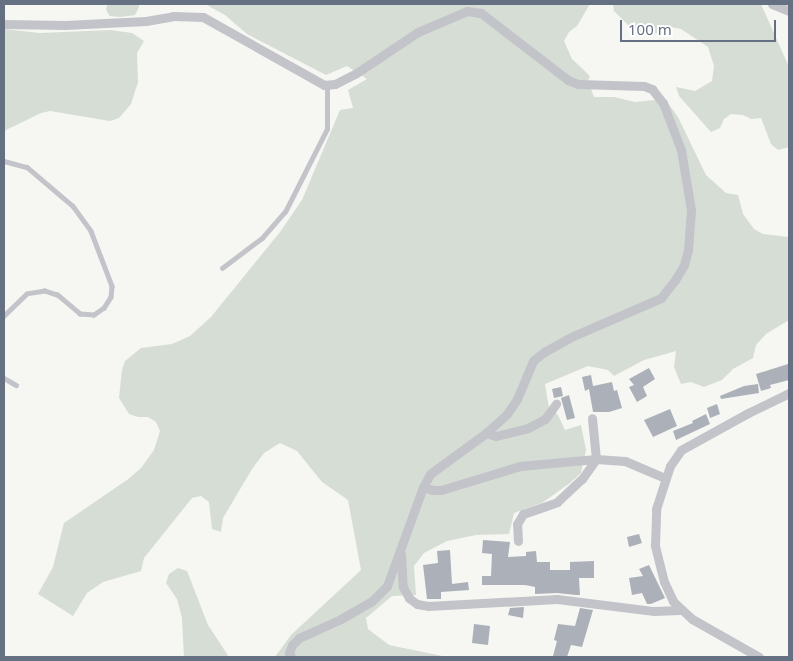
<!DOCTYPE html>
<style>
body{margin:0}
#map{position:relative;width:793px;height:661px;overflow:hidden;background:#f6f6f3;font-family:"Noto Sans",sans-serif}
div>[style]{position:absolute}
.green>*{inset:0;background:#d6ddd5}
.building>*{inset:0;background:#acb1b9}
.service>*{height:4.5px;margin:-2.25px;padding:0 2.25px;transform-origin:2.25px;border-radius:2.25px;background:#c2c4c9}
.minor>*{height:9px;margin:-4.5px;padding:0 4.5px;transform-origin:4.5px;border-radius:4.5px;background:#c2c4c9}
span{translate:-50% -50%;white-space:nowrap;text-align:center;line-height:1.15;-webkit-text-stroke:5px #fff;paint-order:stroke}
.frame{position:absolute;inset:0;border:5px solid #667083;pointer-events:none}
.scale{position:absolute;left:620px;top:20px;width:156px;height:22px;box-sizing:border-box;border:2px solid #667083;border-top:0;padding-left:6px;font-size:15px;line-height:18px;white-space:nowrap;color:#667083;-webkit-text-stroke:4px #fff;paint-order:stroke}
</style>
<div id="map">
<div class="green">
<div style="clip-path:polygon(108px 4px,139px 4px,139px 7px,135px 15px,120px 17px,110px 16px,107px 12px,106px 8px)"></div>
<div style="clip-path:polygon(205px 4px,590px 4px,577px 26px,569px 32px,564px 41px,572px 59px,590px 76px,588px 81px,594px 97px,614px 97px,635px 102px,665px 99px,678px 117px,706px 175px,726px 193px,738px 195px,743px 214px,754px 229px,763px 234px,789px 237px,789px 320px,766px 334px,756px 345px,753px 358px,733px 369px,722px 380px,704px 387px,691px 382px,681px 384px,674px 367px,676px 351px,644px 360px,614px 376px,608px 370px,588px 366px,545px 384px,549px 408px,558px 415px,565px 430px,581px 425px,586px 450px,581px 473px,570px 483px,542px 503px,514px 513px,509px 534px,476px 535px,447px 541px,424px 553px,414px 566px,416px 595px,392px 596px,366px 618px,368px 629px,389px 645px,447px 657px,275px 657px,291px 635px,361px 570px,348px 500px,322px 482px,297px 451px,280px 443px,264px 453px,252px 469px,223px 518px,221px 532px,212px 529px,209px 502px,201px 496px,192px 498px,144px 558px,141px 571px,103px 582px,87px 593px,73px 616px,38px 594px,53px 567px,64px 523px,127px 480px,141px 468px,154px 450px,160px 431px,156px 422px,148px 417px,138px 417px,129px 414px,119px 398px,122px 370px,125px 361px,141px 348px,172px 344px,190px 336px,211px 317px,280px 232px,302px 200px,340px 110px,353px 108px,348px 90px,367px 79px,347px 66px,326px 75px,247px 34px,225px 15px)"></div>
<div style="clip-path:polygon(613px 4px,761px 4px,789px 67px,789px 147px,778px 150px,771px 144px,761px 118px,751px 119px,743px 115px,731px 114px,724px 119px,720px 128px,711px 132px,679px 96px,676px 87px,695px 91px,712px 81px,714px 66px,708px 47px,681px 29px,671px 27px,652px 35px,642px 35px,633px 30px,614px 11px)"></div>
<div style="clip-path:polygon(4px 29px,40px 33px,111px 30px,132px 33px,144px 41px,137px 53px,138px 82px,131px 104px,119px 118px,110px 121px,50px 111px,41px 113px,4px 131px)"></div>
<div style="clip-path:polygon(178px 568px,187px 571px,208px 625px,229px 657px,184px 657px,182px 618px,177px 599px,166px 583px,169px 574px)"></div>
</div>
<div class="building">
<div style="clip-path:polygon(788px 364px,789px 380px,770px 385px,771px 388px,761px 391px,756px 374px)"></div>
<div style="clip-path:polygon(649px 368px,655px 379px,643px 387px,647px 396px,637px 402px,629px 387px,634px 385px,629px 379px)"></div>
<div style="clip-path:polygon(591px 375px,593px 386px,612px 382px,614px 391px,617px 390px,622px 408px,609px 412px,593px 412px,589px 389px,585px 391px,582px 377px)"></div>
<div style="clip-path:polygon(758px 384px,759px 393px,721px 399px,720px 396px,744px 386px)"></div>
<div style="clip-path:polygon(561px 387px,563px 396px,554px 398px,552px 389px)"></div>
<div style="clip-path:polygon(569px 395px,575px 418px,567px 420px,561px 398px)"></div>
<div style="clip-path:polygon(717px 404px,720px 414px,710px 418px,707px 408px)"></div>
<div style="clip-path:polygon(670px 409px,677px 426px,653px 437px,644px 420px)"></div>
<div style="clip-path:polygon(706px 414px,710px 424px,676px 440px,673px 431px,693px 423px,692px 421px)"></div>
<div style="clip-path:polygon(639px 534px,642px 543px,629px 547px,627px 537px)"></div>
<div style="clip-path:polygon(483px 540px,510px 542px,508px 557px,526px 556px,526px 552px,536px 551px,537px 562px,550px 562px,550px 570px,570px 570px,570px 562px,594px 561px,594px 578px,579px 578px,580px 595px,576px 595px,557px 593px,535px 594px,535px 587px,525px 585px,482px 585px,482px 576px,491px 576px,492px 554px,482px 553px)"></div>
<div style="clip-path:polygon(450px 550px,452px 584px,468px 582px,469px 590px,441px 592px,441px 599px,427px 599px,423px 565px,438px 563px,437px 551px)"></div>
<div style="clip-path:polygon(649px 565px,665px 598px,651px 604px,647px 604px,642px 593px,632px 595px,629px 578px,643px 576px,639px 569px)"></div>
<div style="clip-path:polygon(524px 607px,523px 618px,508px 615px,510px 608px)"></div>
<div style="clip-path:polygon(580px 608px,593px 610px,582px 647px,571px 645px,567px 657px,553px 656px,557px 641px,554px 640px,558px 624px,575px 626px)"></div>
<div style="clip-path:polygon(474px 624px,490px 626px,488px 645px,472px 643px)"></div>
</div>
<div class="service">
<div style="left:4px;top:161px;width:24px;rotate:15deg"></div>
<div style="left:27px;top:167px;width:60px;rotate:40.3deg"></div>
<div style="left:73px;top:206px;width:31px;rotate:54deg"></div>
<div style="left:91px;top:231px;width:59px;rotate:69.1deg"></div>
<div style="left:112px;top:286px;width:11px;rotate:95deg"></div>
<div style="left:111px;top:297px;width:13px;rotate:122deg"></div>
<div style="left:104px;top:308px;width:12px;rotate:145deg"></div>
<div style="left:94px;top:315px;width:14px;rotate:-176deg"></div>
<div style="left:80px;top:314px;width:30px;rotate:-140deg"></div>
<div style="left:57px;top:295px;width:13px;rotate:-162deg"></div>
<div style="left:45px;top:291px;width:18px;rotate:171deg"></div>
<div style="left:27px;top:294px;width:32px;rotate:136deg"></div>
<div style="left:222px;top:268px;width:50px;rotate:-36.9deg"></div>
<div style="left:262px;top:238px;width:35px;rotate:-49deg"></div>
<div style="left:285px;top:212px;width:93px;rotate:-63.2deg"></div>
<div style="left:327px;top:129px;width:44px;rotate:-90deg"></div>
<div style="left:4px;top:378px;width:14px;rotate:30deg"></div>
</div>
<div class="minor">
<div style="left:772px;top:4px;width:18px;rotate:22deg"></div>
<div style="left:4px;top:24px;width:61px;rotate:0.9deg"></div>
<div style="left:65px;top:25px;width:81px;rotate:-2.8deg"></div>
<div style="left:146px;top:21px;width:27px;rotate:-10deg"></div>
<div style="left:173px;top:16px;width:30px;rotate:2deg"></div>
<div style="left:203px;top:17px;width:139px;rotate:29.3deg"></div>
<div style="left:324px;top:85px;width:11px;rotate:-5deg"></div>
<div style="left:335px;top:84px;width:22px;rotate:-27deg"></div>
<div style="left:355px;top:74px;width:76px;rotate:-33.7deg"></div>
<div style="left:418px;top:32px;width:53px;rotate:-23.2deg"></div>
<div style="left:467px;top:11px;width:14px;rotate:8deg"></div>
<div style="left:481px;top:13px;width:110px;rotate:37.6deg"></div>
<div style="left:568px;top:80px;width:11px;rotate:22deg"></div>
<div style="left:578px;top:84px;width:66px;rotate:1.7deg"></div>
<div style="left:644px;top:86px;width:9px;rotate:21deg"></div>
<div style="left:652px;top:89px;width:18px;rotate:52deg"></div>
<div style="left:663px;top:103px;width:50px;rotate:69deg"></div>
<div style="left:681px;top:150px;width:61px;rotate:80.5deg"></div>
<div style="left:691px;top:210px;width:40px;rotate:94.3deg"></div>
<div style="left:688px;top:250px;width:16px;rotate:105deg"></div>
<div style="left:684px;top:265px;width:17px;rotate:121deg"></div>
<div style="left:675px;top:280px;width:23px;rotate:128deg"></div>
<div style="left:661px;top:298px;width:96px;rotate:156.6deg"></div>
<div style="left:573px;top:336px;width:33px;rotate:151deg"></div>
<div style="left:544px;top:352px;width:14px;rotate:141deg"></div>
<div style="left:533px;top:361px;width:41px;rotate:112.8deg"></div>
<div style="left:517px;top:399px;width:18px;rotate:124deg"></div>
<div style="left:507px;top:414px;width:28px;rotate:138deg"></div>
<div style="left:486px;top:433px;width:69px;rotate:143.8deg"></div>
<div style="left:430px;top:474px;width:15px;rotate:118deg"></div>
<div style="left:423px;top:487px;width:105px;rotate:110deg"></div>
<div style="left:387px;top:586px;width:21px;rotate:135deg"></div>
<div style="left:372px;top:601px;width:36px;rotate:150deg"></div>
<div style="left:341px;top:619px;width:46px;rotate:155.7deg"></div>
<div style="left:299px;top:638px;width:10px;rotate:135deg"></div>
<div style="left:292px;top:645px;width:9px;rotate:111deg"></div>
<div style="left:289px;top:653px;width:4px;rotate:63deg"></div>
<div style="left:486px;top:433px;width:10px;rotate:17deg"></div>
<div style="left:496px;top:436px;width:33px;rotate:-14deg"></div>
<div style="left:528px;top:428px;width:19px;rotate:-28deg"></div>
<div style="left:545px;top:419px;width:19px;rotate:-54deg"></div>
<div style="left:423px;top:487px;width:10px;rotate:17deg"></div>
<div style="left:433px;top:490px;width:8px"></div>
<div style="left:441px;top:490px;width:83px;rotate:-16.9deg"></div>
<div style="left:520px;top:466px;width:76px;rotate:-5.3deg"></div>
<div style="left:596px;top:459px;width:29px;rotate:4deg"></div>
<div style="left:625px;top:461px;width:43px;rotate:23deg"></div>
<div style="left:518px;top:541px;width:17px;rotate:-93deg"></div>
<div style="left:517px;top:524px;width:12px;rotate:-59deg"></div>
<div style="left:523px;top:514px;width:36px;rotate:-19deg"></div>
<div style="left:557px;top:502px;width:34px;rotate:-43deg"></div>
<div style="left:582px;top:479px;width:24px;rotate:-55deg"></div>
<div style="left:596px;top:459px;width:41px;rotate:-95.6deg"></div>
<div style="left:401px;top:554px;width:33px;rotate:87deg"></div>
<div style="left:403px;top:587px;width:13px;rotate:61deg"></div>
<div style="left:409px;top:598px;width:10px;rotate:37deg"></div>
<div style="left:417px;top:604px;width:11px;rotate:10deg"></div>
<div style="left:428px;top:606px;width:129px;rotate:-3.1deg"></div>
<div style="left:557px;top:599px;width:98px;rotate:7.1deg"></div>
<div style="left:654px;top:611px;width:26px;rotate:-2deg"></div>
<div style="left:759px;top:657px;width:77px;rotate:-150.4deg"></div>
<div style="left:692px;top:619px;width:26px;rotate:-137deg"></div>
<div style="left:673px;top:601px;width:21px;rotate:-115deg"></div>
<div style="left:664px;top:582px;width:38px;rotate:-104deg"></div>
<div style="left:655px;top:545px;width:36px;rotate:-88deg"></div>
<div style="left:656px;top:509px;width:45px;rotate:-72deg"></div>
<div style="left:670px;top:466px;width:19px;rotate:-55deg"></div>
<div style="left:681px;top:450px;width:77px;rotate:-28.9deg"></div>
<div style="left:748px;top:413px;width:46px;rotate:-26deg"></div>
</div>
<div class="frame"></div>
<div class="scale">100 m</div>
</div>
